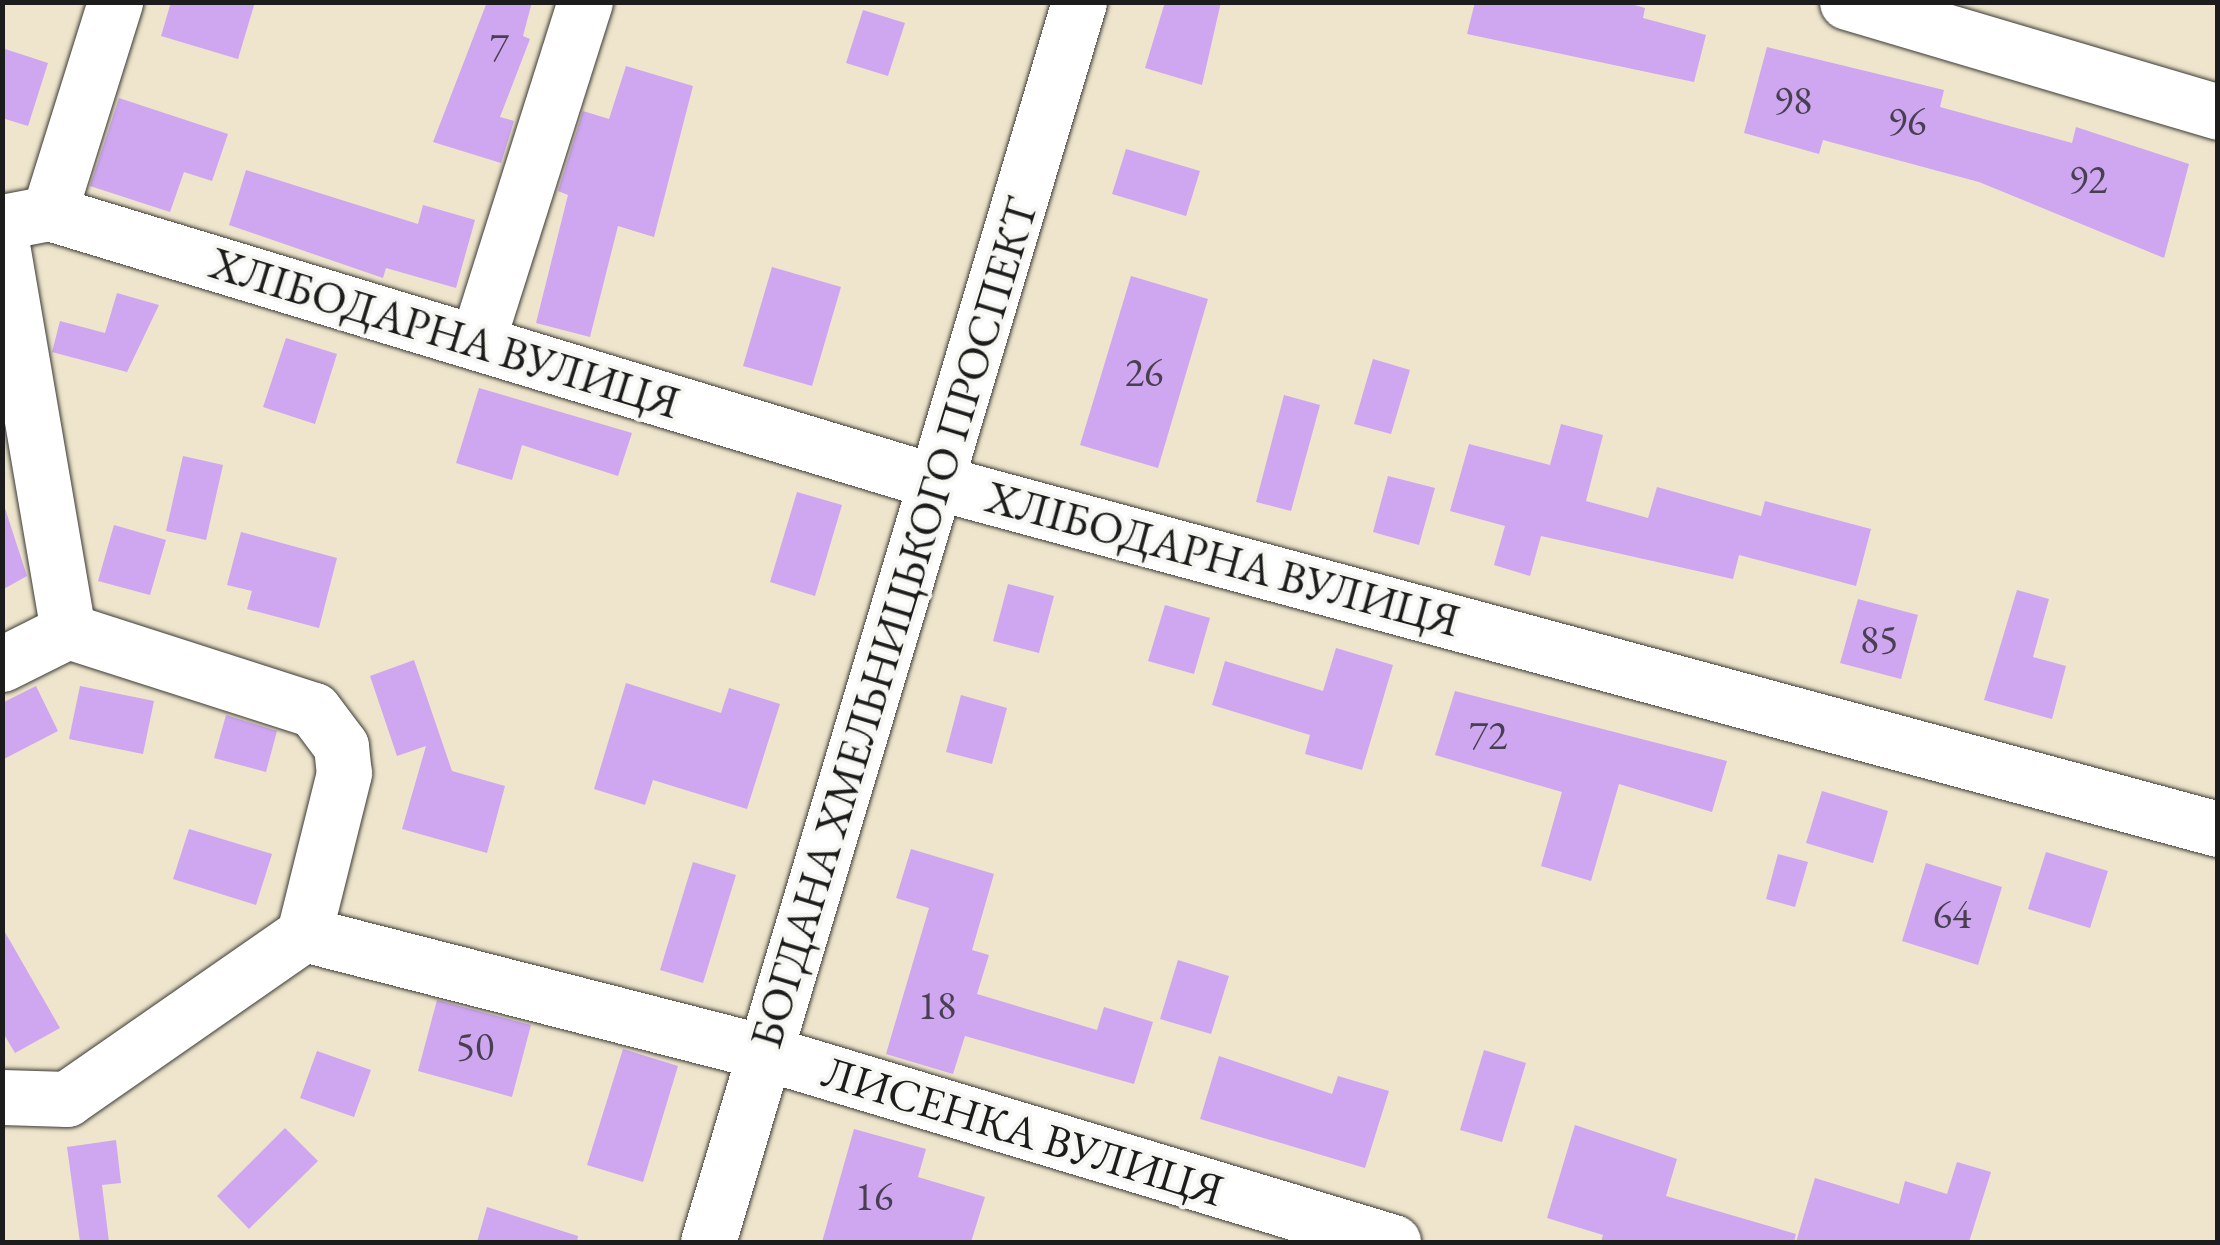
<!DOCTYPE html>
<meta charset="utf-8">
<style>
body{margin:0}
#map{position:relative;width:2220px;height:1245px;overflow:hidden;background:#eee5cc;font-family:"EB Garamond",serif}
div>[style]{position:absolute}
.building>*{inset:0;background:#cea7f0}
.roads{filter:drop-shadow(0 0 2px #3c3a36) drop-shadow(0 0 2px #3c3a36)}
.minor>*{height:55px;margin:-27.5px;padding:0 27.5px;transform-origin:27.5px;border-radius:27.5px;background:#fff}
.major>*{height:55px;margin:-27.5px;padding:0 27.5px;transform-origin:27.5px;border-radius:27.5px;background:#fff}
span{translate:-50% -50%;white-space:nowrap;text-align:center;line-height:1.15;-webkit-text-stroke:8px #f6f6f2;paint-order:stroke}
.number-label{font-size:40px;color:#483f51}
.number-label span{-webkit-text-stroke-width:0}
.street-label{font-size:45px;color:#1c1c1c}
.frame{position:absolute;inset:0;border:5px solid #1c1c1c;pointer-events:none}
</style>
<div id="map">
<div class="building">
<div style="clip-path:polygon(171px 2px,255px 2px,238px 59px,161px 36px)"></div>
<div style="clip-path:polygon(487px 2px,532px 2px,523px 36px,530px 39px,500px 117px,514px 121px,501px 163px,433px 142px)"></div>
<div style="clip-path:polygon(1165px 2px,1221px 2px,1202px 85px,1145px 68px)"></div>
<div style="clip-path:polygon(1475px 2px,1624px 2px,1645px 8px,1643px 18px,1706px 35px,1694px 82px,1467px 34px)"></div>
<div style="clip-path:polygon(863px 10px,905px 23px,888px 76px,846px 63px)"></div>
<div style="clip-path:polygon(1767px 47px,1944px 90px,1940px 107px,2072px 143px,2076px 127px,2189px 164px,2164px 258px,1979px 182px,1823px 140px,1819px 154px,1744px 133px)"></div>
<div style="clip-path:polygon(2px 48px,48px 63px,28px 126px,2px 118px)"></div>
<div style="clip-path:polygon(626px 66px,693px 86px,654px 237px,618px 226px,590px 337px,536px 323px,568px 195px,558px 191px,583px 111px,609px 119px)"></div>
<div style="clip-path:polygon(119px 98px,228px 134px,212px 181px,184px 172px,170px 212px,90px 186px)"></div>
<div style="clip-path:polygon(1126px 149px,1200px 171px,1186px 216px,1112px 194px)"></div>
<div style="clip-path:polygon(246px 170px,418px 224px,423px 205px,475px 220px,456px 288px,386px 268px,383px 278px,229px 225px)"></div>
<div style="clip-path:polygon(772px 267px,841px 287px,812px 386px,743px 366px)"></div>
<div style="clip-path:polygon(1131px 276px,1208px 299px,1158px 468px,1080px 445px)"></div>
<div style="clip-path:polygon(117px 293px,159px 305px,127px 372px,52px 352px,60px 321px,105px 333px)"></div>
<div style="clip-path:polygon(286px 338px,337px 354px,315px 424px,263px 407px)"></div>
<div style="clip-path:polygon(1373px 359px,1410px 370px,1391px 434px,1354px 424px)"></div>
<div style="clip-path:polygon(479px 388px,632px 433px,618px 476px,522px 445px,512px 480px,456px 463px)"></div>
<div style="clip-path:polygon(1284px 395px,1320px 405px,1291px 511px,1256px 502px)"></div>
<div style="clip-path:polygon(1561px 424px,1603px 435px,1586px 501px,1648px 518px,1657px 487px,1761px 516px,1765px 501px,1871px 529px,1856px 586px,1739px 555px,1733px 579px,1541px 536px,1530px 576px,1494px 565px,1505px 526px,1450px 511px,1469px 444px,1550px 465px)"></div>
<div style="clip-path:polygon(183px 456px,223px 465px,206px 540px,166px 531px)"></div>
<div style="clip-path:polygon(1388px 476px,1435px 488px,1419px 545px,1373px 532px)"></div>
<div style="clip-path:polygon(797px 492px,842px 505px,815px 596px,770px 582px)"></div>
<div style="clip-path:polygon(2px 499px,27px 576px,2px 590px)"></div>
<div style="clip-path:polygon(114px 525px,166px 540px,150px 595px,98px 581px)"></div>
<div style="clip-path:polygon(241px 532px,337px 558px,319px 628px,247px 609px,252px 591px,227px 585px)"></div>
<div style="clip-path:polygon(1008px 584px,1054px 596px,1039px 653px,993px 641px)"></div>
<div style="clip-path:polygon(2017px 590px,2049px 599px,2033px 657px,2066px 666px,2052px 719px,1984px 700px)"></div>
<div style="clip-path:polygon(1858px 599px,1918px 615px,1901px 679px,1840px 663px)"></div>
<div style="clip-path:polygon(1165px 605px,1210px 618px,1194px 674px,1148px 661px)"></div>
<div style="clip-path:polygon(1336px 648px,1393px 665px,1362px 770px,1305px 754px,1310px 735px,1212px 705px,1225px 661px,1323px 691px)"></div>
<div style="clip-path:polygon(414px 660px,452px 771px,505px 786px,487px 853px,402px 829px,426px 746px,397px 756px,370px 676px)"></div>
<div style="clip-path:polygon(626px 683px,721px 713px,729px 688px,780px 704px,747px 809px,653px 780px,645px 805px,594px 789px)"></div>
<div style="clip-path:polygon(36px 686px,58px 731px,2px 760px,2px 703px)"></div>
<div style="clip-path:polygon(80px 686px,154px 701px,143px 754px,69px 739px)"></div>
<div style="clip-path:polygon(1455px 691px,1727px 761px,1712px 812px,1619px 784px,1591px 881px,1541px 866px,1562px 792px,1435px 755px)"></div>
<div style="clip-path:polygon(961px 695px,1007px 708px,992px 764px,946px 752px)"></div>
<div style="clip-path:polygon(226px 715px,277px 731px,266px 772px,214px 758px)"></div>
<div style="clip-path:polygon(1822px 791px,1888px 811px,1873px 863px,1806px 843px)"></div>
<div style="clip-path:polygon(189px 829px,272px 854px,256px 905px,173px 879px)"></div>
<div style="clip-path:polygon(911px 849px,994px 874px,972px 950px,989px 955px,977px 994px,1097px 1030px,1104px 1007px,1153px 1022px,1134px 1084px,965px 1036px,953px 1074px,886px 1054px,929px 908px,896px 898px)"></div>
<div style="clip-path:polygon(2046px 852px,2108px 871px,2090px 928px,2028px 909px)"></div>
<div style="clip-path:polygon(1778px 854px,1808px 862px,1795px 907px,1766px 899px)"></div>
<div style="clip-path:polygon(693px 862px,736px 875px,703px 983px,660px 970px)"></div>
<div style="clip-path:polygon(1926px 863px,2002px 887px,1978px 965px,1902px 941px)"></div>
<div style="clip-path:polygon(2px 927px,60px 1028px,15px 1053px,2px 1031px)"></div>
<div style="clip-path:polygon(1178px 960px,1229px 976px,1211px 1034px,1160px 1019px)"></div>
<div style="clip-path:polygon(437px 1000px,531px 1025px,512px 1097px,418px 1071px)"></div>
<div style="clip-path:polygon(623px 1049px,678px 1066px,643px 1182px,587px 1165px)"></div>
<div style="clip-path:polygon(1484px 1050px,1526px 1063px,1502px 1142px,1460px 1130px)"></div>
<div style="clip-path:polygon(317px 1051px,371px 1070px,354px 1117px,300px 1098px)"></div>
<div style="clip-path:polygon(1219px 1056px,1332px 1094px,1338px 1076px,1389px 1091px,1365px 1168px,1200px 1119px)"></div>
<div style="clip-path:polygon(1575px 1125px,1677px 1159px,1666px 1196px,1796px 1234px,1794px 1242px,1601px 1242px,1603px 1235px,1547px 1218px)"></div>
<div style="clip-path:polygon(285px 1128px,318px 1161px,249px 1229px,217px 1196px)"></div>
<div style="clip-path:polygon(854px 1129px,926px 1149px,918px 1177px,985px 1197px,971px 1242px,822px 1242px)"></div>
<div style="clip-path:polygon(116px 1140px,121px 1183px,102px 1185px,109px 1242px,80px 1242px,67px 1147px)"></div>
<div style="clip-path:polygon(1957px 1162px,1991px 1172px,1969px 1242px,1796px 1242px,1815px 1178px,1899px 1204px,1905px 1181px,1947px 1194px)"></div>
<div style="clip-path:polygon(487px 1207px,578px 1236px,577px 1242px,477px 1242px)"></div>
</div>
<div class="roads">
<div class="minor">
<div style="left:1847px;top:2px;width:387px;rotate:16.5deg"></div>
<div style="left:49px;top:213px;width:221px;rotate:-72.6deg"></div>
<div style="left:2px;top:222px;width:48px;rotate:-10.8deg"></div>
<div style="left:49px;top:213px;width:927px;rotate:16.87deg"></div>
<div style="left:936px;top:482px;width:1328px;rotate:15.15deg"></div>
<div style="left:2px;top:245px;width:392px;rotate:80.3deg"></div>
<div style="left:477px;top:342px;width:357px;rotate:-72.4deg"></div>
<div style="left:2px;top:664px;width:74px;rotate:-26.6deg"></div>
<div style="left:68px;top:631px;width:258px;rotate:17.8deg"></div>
<div style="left:314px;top:710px;width:45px;rotate:53.1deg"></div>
<div style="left:341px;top:746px;width:27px;rotate:84deg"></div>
<div style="left:344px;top:773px;width:166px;rotate:104deg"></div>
<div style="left:304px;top:934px;width:289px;rotate:145.2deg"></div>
<div style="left:67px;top:1099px;width:65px;rotate:-178.2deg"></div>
<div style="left:304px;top:934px;width:477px;rotate:14.4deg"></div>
<div style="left:766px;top:1053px;width:655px;rotate:16.77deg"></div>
</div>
<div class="major">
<div style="left:708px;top:1242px;width:1294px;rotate:-73.34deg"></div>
</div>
</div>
<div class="number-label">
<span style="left:499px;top:47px">7</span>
<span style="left:1793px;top:100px">98</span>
<span style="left:1907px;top:121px">96</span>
<span style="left:2088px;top:179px">92</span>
<span style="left:1144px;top:372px">26</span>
<span style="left:1879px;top:639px">85</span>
<span style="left:1488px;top:735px">72</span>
<span style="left:1952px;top:914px">64</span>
<span style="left:937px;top:1005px">18</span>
<span style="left:475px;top:1046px">50</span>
<span style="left:874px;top:1196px">16</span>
</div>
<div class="street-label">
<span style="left:445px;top:333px;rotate:17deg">ХЛІБОДАРНА ВУЛИЦЯ</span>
<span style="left:1223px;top:559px;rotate:15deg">ХЛІБОДАРНА ВУЛИЦЯ</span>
<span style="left:894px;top:623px;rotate:-73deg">БОГДАНА ХМЕЛЬНИЦЬКОГО ПРОСПЕКТ</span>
<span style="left:1023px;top:1131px;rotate:17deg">ЛИСЕНКА ВУЛИЦЯ</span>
</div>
<div class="frame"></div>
</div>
